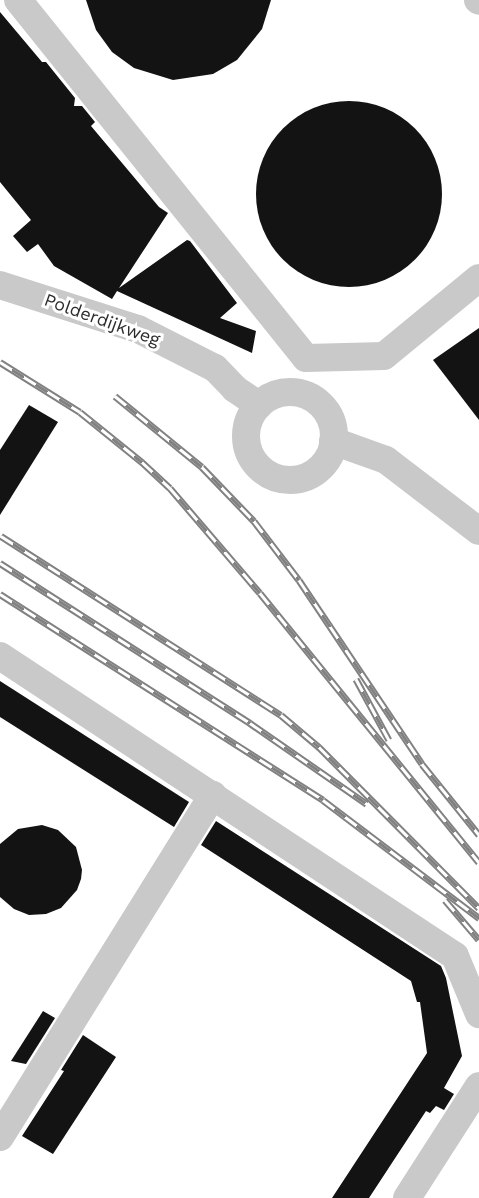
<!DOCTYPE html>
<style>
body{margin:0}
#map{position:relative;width:479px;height:1198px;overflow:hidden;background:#fff;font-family:"Work Sans",sans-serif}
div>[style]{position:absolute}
.building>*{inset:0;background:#131313}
.round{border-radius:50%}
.minor>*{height:28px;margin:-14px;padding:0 14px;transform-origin:14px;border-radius:14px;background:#c9c9c9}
.minor>.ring{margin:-14px;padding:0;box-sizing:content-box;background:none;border:28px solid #c9c9c9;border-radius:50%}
.rail>*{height:7px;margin-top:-3.5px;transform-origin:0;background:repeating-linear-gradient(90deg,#fff 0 14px,#818181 0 28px);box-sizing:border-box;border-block:2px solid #818181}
span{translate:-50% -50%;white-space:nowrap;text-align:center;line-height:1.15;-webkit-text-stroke:6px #fff;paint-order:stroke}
.street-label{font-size:18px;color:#2c2c2c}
</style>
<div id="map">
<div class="building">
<div style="clip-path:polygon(86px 0,271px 0,262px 29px,237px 60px,213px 74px,173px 80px,134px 68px,112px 52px,96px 30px)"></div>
<div style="clip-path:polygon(0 12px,42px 62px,46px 62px,75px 98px,74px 106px,82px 106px,95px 122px,91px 126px,159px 207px,168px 213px,119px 288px,187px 240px,190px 241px,237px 303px,220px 318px,256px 331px,252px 353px,117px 291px,112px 299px,54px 266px,38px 244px,27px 252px,13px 236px,31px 220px,0 182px)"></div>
<div class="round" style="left:256px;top:101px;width:186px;height:186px"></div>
<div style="clip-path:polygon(479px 328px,479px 420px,433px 360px)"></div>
<div style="clip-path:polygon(29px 405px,58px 422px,0 515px,0 450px)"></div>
<div style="clip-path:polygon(0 681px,189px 802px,174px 827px,0 717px)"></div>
<div style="clip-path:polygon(216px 821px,441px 966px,446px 978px,462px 1056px,444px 1088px,454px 1094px,444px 1110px,436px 1106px,430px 1113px,426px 1111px,369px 1198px,332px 1198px,427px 1053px,420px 1002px,417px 1002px,411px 981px,201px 845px)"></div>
<div style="clip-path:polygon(42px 825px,58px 830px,76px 847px,82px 870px,81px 879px,77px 890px,61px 908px,46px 914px,29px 915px,14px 909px,0 897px,0 844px,18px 829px)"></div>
<div style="clip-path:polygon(43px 1011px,55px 1018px,26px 1064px,11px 1061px)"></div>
<div style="clip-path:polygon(83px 1035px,116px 1057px,53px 1154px,22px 1136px,64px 1071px,61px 1070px)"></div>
</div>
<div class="minor">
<div style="left:18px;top:0;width:459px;rotate:51.2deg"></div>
<div style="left:306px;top:358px;width:78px;rotate:-1.5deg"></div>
<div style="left:384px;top:356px;width:123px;rotate:-39.4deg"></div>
<div style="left:478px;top:0;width:1px;rotate:45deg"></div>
<div style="left:0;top:285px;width:145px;rotate:17.7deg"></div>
<div style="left:138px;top:329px;width:86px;rotate:26.9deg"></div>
<div style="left:215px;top:368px;width:29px;rotate:46deg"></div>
<div style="left:235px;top:389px;width:29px;rotate:34deg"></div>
<div class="ring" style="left:246px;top:392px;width:60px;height:60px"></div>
<div style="left:333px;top:441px;width:56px;rotate:19.7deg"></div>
<div style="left:386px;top:460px;width:117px;rotate:37.4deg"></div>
<div style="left:0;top:656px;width:545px;rotate:33.4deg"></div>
<div style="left:455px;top:956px;width:63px;rotate:67.5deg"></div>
<div style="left:0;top:1137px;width:403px;rotate:-58.1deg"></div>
<div style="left:407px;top:1198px;width:133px;rotate:-57.3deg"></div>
</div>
<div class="rail">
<div style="left:0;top:362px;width:94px;rotate:32deg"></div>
<div style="left:80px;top:412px;width:80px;rotate:38.9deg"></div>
<div style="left:142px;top:462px;width:38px;rotate:43deg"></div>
<div style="left:170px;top:488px;width:138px;rotate:49.4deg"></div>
<div style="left:260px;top:593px;width:347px;rotate:50.9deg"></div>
<div style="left:115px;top:396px;width:112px;rotate:39.2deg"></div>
<div style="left:202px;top:467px;width:75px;rotate:46.1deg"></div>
<div style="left:254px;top:521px;width:74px;rotate:52.7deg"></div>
<div style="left:299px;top:580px;width:221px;rotate:56.2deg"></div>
<div style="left:422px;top:764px;width:91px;rotate:51.2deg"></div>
<div style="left:1px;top:536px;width:332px;rotate:32.6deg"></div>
<div style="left:281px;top:715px;width:50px;rotate:40.1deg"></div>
<div style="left:319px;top:747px;width:227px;rotate:45.2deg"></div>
<div style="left:0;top:563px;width:297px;rotate:32.6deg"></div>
<div style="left:250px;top:723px;width:142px;rotate:34.7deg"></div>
<div style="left:0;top:594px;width:383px;rotate:32.5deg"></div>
<div style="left:323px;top:800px;width:196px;rotate:37.1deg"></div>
<div style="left:356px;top:679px;width:69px;rotate:61.6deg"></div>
<div style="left:445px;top:900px;width:52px;rotate:49.6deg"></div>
</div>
<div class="street-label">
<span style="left:102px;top:320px;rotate:20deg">Polderdijkweg</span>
</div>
</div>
